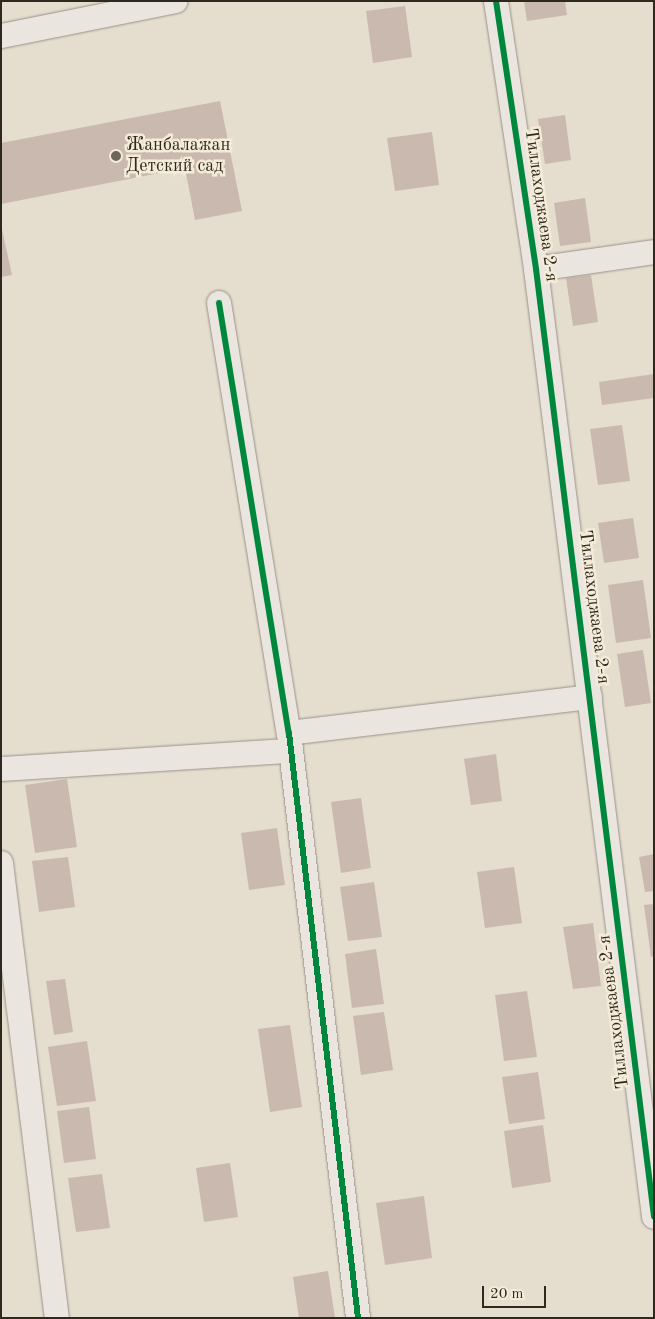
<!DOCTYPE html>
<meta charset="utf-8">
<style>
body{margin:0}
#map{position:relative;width:655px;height:1319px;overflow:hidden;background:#e5ddce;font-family:"Old Standard TT",serif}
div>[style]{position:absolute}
.building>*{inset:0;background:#cab9ae}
.roads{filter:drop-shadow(0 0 1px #979288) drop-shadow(0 0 1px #979288)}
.minor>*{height:24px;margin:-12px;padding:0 12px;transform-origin:12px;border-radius:12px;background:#eae6df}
.cycleway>*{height:6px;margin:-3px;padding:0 3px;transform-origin:3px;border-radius:3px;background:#00873e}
.dots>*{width:14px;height:14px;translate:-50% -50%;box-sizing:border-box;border:2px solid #f4ebd9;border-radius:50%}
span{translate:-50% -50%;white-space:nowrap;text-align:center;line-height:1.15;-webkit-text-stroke:5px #f4ebd9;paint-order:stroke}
.poi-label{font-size:18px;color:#2f281e}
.left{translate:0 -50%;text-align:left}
.street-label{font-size:18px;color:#2f281e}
.frame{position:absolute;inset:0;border:2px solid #2f281e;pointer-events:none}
.scale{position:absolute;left:482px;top:1286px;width:64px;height:22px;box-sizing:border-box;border:2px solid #2f281e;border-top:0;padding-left:6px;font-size:15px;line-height:18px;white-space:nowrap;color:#2f281e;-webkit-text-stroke:4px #f4ebd9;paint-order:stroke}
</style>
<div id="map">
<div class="building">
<div style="clip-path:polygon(524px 1px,565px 1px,567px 15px,527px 21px)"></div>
<div style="clip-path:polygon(405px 6px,412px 57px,373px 63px,366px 11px)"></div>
<div style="clip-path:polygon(220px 101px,242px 211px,195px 220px,185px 168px,1px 204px,1px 143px)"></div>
<div style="clip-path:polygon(565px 115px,571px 160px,545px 164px,538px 119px)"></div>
<div style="clip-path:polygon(432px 132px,439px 185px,395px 191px,387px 138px)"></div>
<div style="clip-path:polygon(585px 198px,591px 242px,560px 246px,554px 203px)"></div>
<div style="clip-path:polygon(1px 225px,12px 275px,1px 277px)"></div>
<div style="clip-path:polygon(591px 275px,598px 322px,573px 326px,566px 278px)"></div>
<div style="clip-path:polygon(654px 374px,654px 398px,602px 405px,599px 382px)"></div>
<div style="clip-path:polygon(622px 425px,630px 481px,598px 485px,590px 429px)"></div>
<div style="clip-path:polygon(633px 518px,639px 558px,604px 563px,598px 523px)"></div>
<div style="clip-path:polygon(643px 580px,651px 638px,616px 643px,608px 585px)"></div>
<div style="clip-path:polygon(643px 650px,651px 703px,625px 707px,617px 654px)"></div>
<div style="clip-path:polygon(496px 754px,502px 801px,471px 805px,464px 759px)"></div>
<div style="clip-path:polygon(67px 779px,77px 847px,35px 853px,25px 785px)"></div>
<div style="clip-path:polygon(361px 798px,371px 868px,341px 873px,331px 802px)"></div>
<div style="clip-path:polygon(277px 828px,285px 885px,249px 890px,241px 833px)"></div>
<div style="clip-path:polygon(654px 854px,654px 891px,645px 892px,639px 857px)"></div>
<div style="clip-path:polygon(68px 857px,75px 907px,39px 912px,32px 861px)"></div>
<div style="clip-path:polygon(514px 867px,522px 923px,485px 928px,477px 872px)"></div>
<div style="clip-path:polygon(374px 882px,382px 937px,348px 941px,340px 887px)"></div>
<div style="clip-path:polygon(654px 904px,654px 956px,651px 957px,644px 905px)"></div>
<div style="clip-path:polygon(593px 923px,601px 986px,573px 989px,563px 927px)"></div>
<div style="clip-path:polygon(376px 949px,384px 1004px,352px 1008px,345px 954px)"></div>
<div style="clip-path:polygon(65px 979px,73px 1032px,54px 1035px,46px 981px)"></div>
<div style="clip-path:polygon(527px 991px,537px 1057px,504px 1061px,495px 995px)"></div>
<div style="clip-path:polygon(384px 1012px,393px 1070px,361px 1075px,353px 1016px)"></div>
<div style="clip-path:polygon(290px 1025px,302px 1107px,270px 1112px,258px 1029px)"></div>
<div style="clip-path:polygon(87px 1041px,96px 1101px,57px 1106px,48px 1047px)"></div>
<div style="clip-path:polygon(538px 1072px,545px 1119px,509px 1124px,502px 1077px)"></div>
<div style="clip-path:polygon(89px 1107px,96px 1159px,64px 1163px,57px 1111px)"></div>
<div style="clip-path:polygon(543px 1125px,551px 1182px,512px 1188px,504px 1131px)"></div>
<div style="clip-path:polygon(230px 1163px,238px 1217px,204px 1222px,196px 1168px)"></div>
<div style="clip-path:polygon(102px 1174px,110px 1228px,76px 1232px,68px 1178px)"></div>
<div style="clip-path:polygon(424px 1196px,432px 1258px,385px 1265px,376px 1203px)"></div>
<div style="clip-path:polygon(328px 1271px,335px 1318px,299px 1318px,293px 1277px)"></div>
</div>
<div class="roads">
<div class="minor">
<div style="left:496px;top:1px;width:271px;rotate:81.5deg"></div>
<div style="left:536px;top:269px;width:955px;rotate:82.9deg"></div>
<div style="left:1px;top:36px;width:178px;rotate:-11.3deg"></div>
<div style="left:536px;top:269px;width:119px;rotate:-8.2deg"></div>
<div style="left:219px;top:303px;width:436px;rotate:80.8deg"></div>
<div style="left:289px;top:733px;width:589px;rotate:83.27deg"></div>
<div style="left:289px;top:733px;width:303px;rotate:-6.8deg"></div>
<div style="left:1px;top:769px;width:290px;rotate:-3.6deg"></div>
<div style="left:1px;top:863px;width:458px;rotate:83deg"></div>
</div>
</div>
<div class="cycleway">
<div style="left:496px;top:1px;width:271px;rotate:81.5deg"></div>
<div style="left:536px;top:269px;width:955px;rotate:82.9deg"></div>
<div style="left:219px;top:303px;width:436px;rotate:80.8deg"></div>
<div style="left:289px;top:733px;width:589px;rotate:83.27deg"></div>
</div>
<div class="dots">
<div style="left:116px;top:156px;background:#6f675c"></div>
</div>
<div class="poi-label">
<span class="left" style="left:126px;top:156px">Жанбалажан<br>Детский сад</span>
</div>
<div class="street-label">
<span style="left:541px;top:205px;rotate:82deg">Тиллаходжаева 2-я</span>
<span style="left:594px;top:607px;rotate:83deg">Тиллаходжаева 2-я</span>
<span style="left:614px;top:1012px;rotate:-97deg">Тиллаходжаева 2-я</span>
</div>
<div class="frame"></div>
<div class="scale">20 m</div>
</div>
